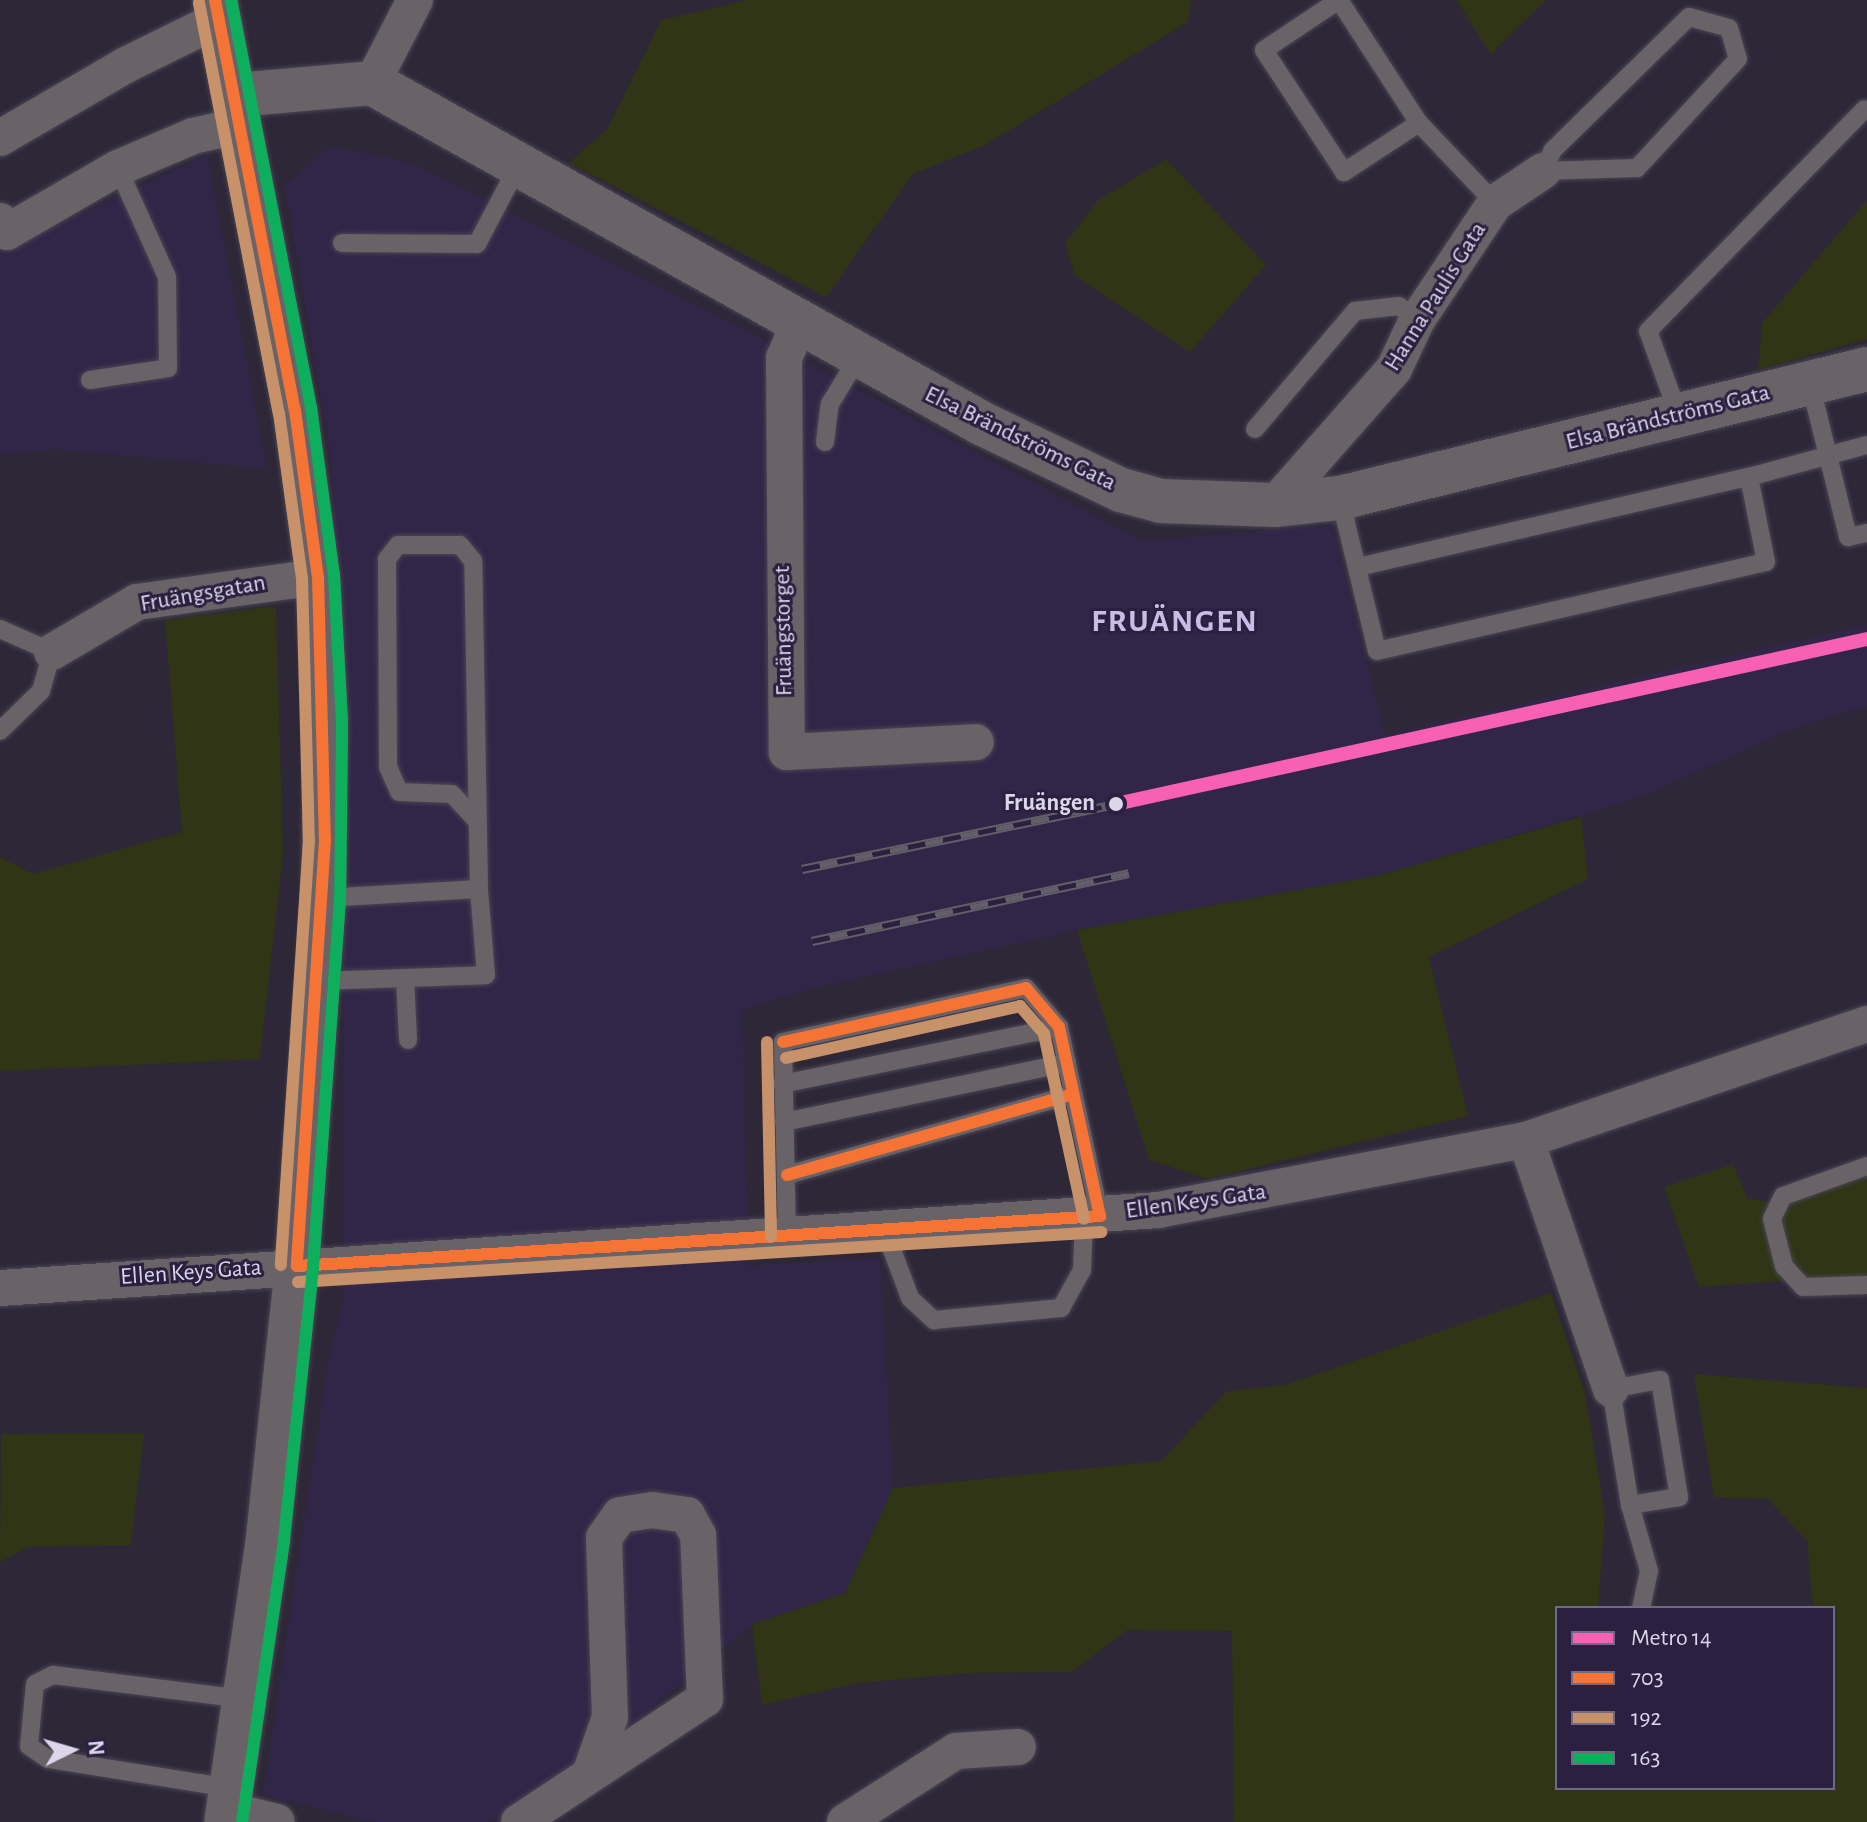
<!DOCTYPE html>
<meta charset="utf-8">
<style>
body{margin:0}
#map{position:relative;width:1867px;height:1822px;overflow:hidden;background:#2d2738;font-family:"Alegreya Sans",sans-serif}
div>[style]{position:absolute}
.built>*{inset:0;background:#322648}
.green>*{inset:0;background:#2f3515}
.roads{filter:drop-shadow(0 0 2px #4a4553) drop-shadow(0 0 2px #4a4553)}
.service>*{height:18px;margin:-9px;padding:0 9px;transform-origin:9px;border-radius:9px;background:#696267}
.minor>*{height:36px;margin:-18px;padding:0 18px;transform-origin:18px;border-radius:18px;background:#696267}
.tertiary>*{height:44px;margin:-22px;padding:0 22px;transform-origin:22px;border-radius:22px;background:#696267}
.rail>*{height:9px;margin-top:-4.5px;transform-origin:0;background:repeating-linear-gradient(90deg,#2b203f 0 18px,#635e68 0 36px);box-sizing:border-box;border-block:2px solid #635e68}
.bus-1>*{height:12px;margin:-6px;padding:0 6px;transform-origin:6px;border-radius:6px;background:#f57335}
.bus-2>*{height:12px;margin:-6px;padding:0 6px;transform-origin:6px;border-radius:6px;background:#c7916a}
.bus-3>*{height:12px;margin:-6px;padding:0 6px;transform-origin:6px;border-radius:6px;background:#0daf5c}
.metro-1>*{height:14px;margin:-7px;padding:0 7px;transform-origin:7px;border-radius:7px;background:#f860b3}
.dots>*{width:22px;height:22px;translate:-50% -50%;box-sizing:border-box;border:4px solid #2b203f;border-radius:50%}
span{translate:-50% -50%;white-space:nowrap;text-align:center;line-height:1.15;-webkit-text-stroke:6px #2b203f;paint-order:stroke}
.street-label{font-size:24px;color:#dcd6eb}
.stop-label{font-size:24px;color:#dcd6eb;font-weight:700}
.right{translate:-100% -50%;text-align:right}
.district-label{font-size:32px;color:#c9bde5;font-weight:700;letter-spacing:2px}
.legend{position:absolute;left:1555px;top:1606px;width:280px;height:184px;box-sizing:border-box;background:#2b203f;border:2px solid #726984;margin:0;padding:10px 14px;list-style:none;font-size:24px;color:#dcd6eb}
.legend li{display:flex;align-items:center;gap:16px;height:40px}
.legend b{width:40px;border:2px solid #726984}
.north{position:absolute;left:32px;top:1710px;width:80px;height:80px;-webkit-text-stroke:6px #2b203f;paint-order:stroke;rotate:85deg;font-size:22px;font-weight:700;line-height:32px;text-align:center;color:#dcd6eb}
.north::after{content:'';display:block;margin:auto;width:28px;height:36px;background:#dcd6eb;clip-path:polygon(50% 0,100% 100%,50% 72%,0 100%)}
</style>
<div id="map">
<div class="built">
<div style="clip-path:polygon(330px 146px,412px 163px,757px 336px,1142px 541px,1332px 525px,1385px 735px,1867px 625px,1867px 706px,1799px 726px,1635px 799px,1380px 875px,1077px 930px,813px 988px,742px 1010px,748px 1266px,880px 1258px,893px 1488px,845px 1593px,752px 1624px,534px 1805px,486px 1822px,374px 1822px,263px 1795px,329px 1358px,344px 1298px,343px 718px,331px 457px,285px 186px)"></div>
<div style="clip-path:polygon(207px 155px,267px 469px,58px 449px,0 454px,0 252px)"></div>
</div>
<div class="green">
<div style="clip-path:polygon(748px 0,1191px 0,1188px 22px,985px 145px,913px 174px,826px 297px,569px 163px,608px 128px,661px 20px)"></div>
<div style="clip-path:polygon(1456px 0,1546px 0,1491px 54px)"></div>
<div style="clip-path:polygon(1166px 159px,1266px 265px,1190px 352px,1075px 276px,1065px 244px,1097px 201px)"></div>
<div style="clip-path:polygon(1867px 200px,1867px 339px,1758px 370px,1762px 323px)"></div>
<div style="clip-path:polygon(276px 606px,283px 854px,260px 1059px,0 1071px,0 857px,33px 874px,182px 832px,165px 620px)"></div>
<div style="clip-path:polygon(1581px 817px,1588px 879px,1429px 957px,1468px 1116px,1207px 1179px,1149px 1160px,1077px 930px,1380px 875px)"></div>
<div style="clip-path:polygon(1733px 1164px,1748px 1199px,1786px 1204px,1867px 1176px,1867px 1275px,1699px 1287px,1664px 1187px)"></div>
<div style="clip-path:polygon(1551px 1293px,1585px 1393px,1605px 1515px,1598px 1608px,1557px 1608px,1557px 1788px,1833px 1788px,1833px 1608px,1813px 1608px,1807px 1541px,1768px 1499px,1714px 1497px,1694px 1374px,1867px 1388px,1867px 1822px,1234px 1822px,1232px 1631px,1127px 1630px,1072px 1672px,969px 1673px,858px 1683px,762px 1705px,752px 1624px,845px 1593px,893px 1488px,1161px 1461px,1227px 1391px,1285px 1385px)"></div>
<div style="clip-path:polygon(144px 1433px,131px 1545px,28px 1547px,0 1562px,1px 1434px)"></div>
</div>
<div class="roads">
<div class="service">
<div style="left:1689px;top:17px;width:41px;rotate:15.4deg"></div>
<div style="left:1729px;top:28px;width:32px;rotate:74deg"></div>
<div style="left:1738px;top:59px;width:149px;rotate:132.8deg"></div>
<div style="left:1637px;top:168px;width:94px;rotate:178.2deg"></div>
<div style="left:1543px;top:171px;width:23px;rotate:-65deg"></div>
<div style="left:1553px;top:150px;width:190px;rotate:-44.4deg"></div>
<div style="left:1419px;top:123px;width:90px;rotate:146.8deg"></div>
<div style="left:1344px;top:172px;width:146px;rotate:-123.3deg"></div>
<div style="left:1264px;top:50px;width:90px;rotate:-33.7deg"></div>
<div style="left:1339px;top:0;width:147px;rotate:57deg"></div>
<div style="left:1419px;top:123px;width:110px;rotate:46.5deg"></div>
<div style="left:342px;top:243px;width:135px;rotate:0.4deg"></div>
<div style="left:477px;top:244px;width:86px;rotate:-62.2deg"></div>
<div style="left:90px;top:380px;width:79px;rotate:-8.7deg"></div>
<div style="left:168px;top:368px;width:91px;rotate:-90.6deg"></div>
<div style="left:167px;top:277px;width:120px;rotate:-114.2deg"></div>
<div style="left:1810px;top:383px;width:159px;rotate:76.1deg"></div>
<div style="left:1848px;top:537px;width:19px;rotate:-12deg"></div>
<div style="left:1679px;top:416px;width:90px;rotate:-110deg"></div>
<div style="left:1648px;top:331px;width:310px;rotate:-45.7deg"></div>
<div style="left:1255px;top:429px;width:155px;rotate:-49.7deg"></div>
<div style="left:1355px;top:311px;width:44px;rotate:-6.5deg"></div>
<div style="left:1399px;top:306px;width:23px;rotate:38deg"></div>
<div style="left:825px;top:442px;width:38px;rotate:-83deg"></div>
<div style="left:830px;top:404px;width:56px;rotate:-58.9deg"></div>
<div style="left:1340px;top:498px;width:157px;rotate:76.4deg"></div>
<div style="left:1377px;top:651px;width:399px;rotate:-12.9deg"></div>
<div style="left:1766px;top:562px;width:87px;rotate:-101.3deg"></div>
<div style="left:1358px;top:567px;width:401px;rotate:-13deg"></div>
<div style="left:1749px;top:477px;width:122px;rotate:-15.2deg"></div>
<div style="left:0;top:629px;width:57px;rotate:23.9deg"></div>
<div style="left:52px;top:652px;width:41px;rotate:105.8deg"></div>
<div style="left:41px;top:691px;width:57px;rotate:135.7deg"></div>
<div style="left:324px;top:898px;width:155px;rotate:-3.3deg"></div>
<div style="left:405px;top:978px;width:62px;rotate:87.2deg"></div>
<div style="left:318px;top:981px;width:168px;rotate:-2deg"></div>
<div style="left:486px;top:975px;width:86px;rotate:-94.7deg"></div>
<div style="left:479px;top:889px;width:328px;rotate:-91deg"></div>
<div style="left:473px;top:561px;width:21px;rotate:-129deg"></div>
<div style="left:460px;top:545px;width:62px;rotate:180deg"></div>
<div style="left:398px;top:545px;width:18px;rotate:128deg"></div>
<div style="left:387px;top:559px;width:208px;rotate:89.7deg"></div>
<div style="left:388px;top:767px;width:27px;rotate:66deg"></div>
<div style="left:399px;top:792px;width:53px;rotate:2.2deg"></div>
<div style="left:452px;top:794px;width:37px;rotate:47deg"></div>
<div style="left:782px;top:1084px;width:283px;rotate:-11.6deg"></div>
<div style="left:784px;top:1122px;width:289px;rotate:-11.8deg"></div>
<div style="left:1867px;top:1166px;width:89px;rotate:160.3deg"></div>
<div style="left:1783px;top:1196px;width:25px;rotate:116deg"></div>
<div style="left:1772px;top:1219px;width:49px;rotate:75.7deg"></div>
<div style="left:1784px;top:1266px;width:28px;rotate:48deg"></div>
<div style="left:1803px;top:1287px;width:64px;rotate:-1.8deg"></div>
<div style="left:787px;top:1175px;width:297px;rotate:-15.8deg"></div>
<div style="left:885px;top:1231px;width:72px;rotate:69.5deg"></div>
<div style="left:910px;top:1298px;width:33px;rotate:43deg"></div>
<div style="left:934px;top:1320px;width:128px;rotate:-5.4deg"></div>
<div style="left:1061px;top:1308px;width:43px;rotate:-61.1deg"></div>
<div style="left:1082px;top:1270px;width:53px;rotate:-87.8deg"></div>
<div style="left:787px;top:1237px;width:195px;rotate:-91.2deg"></div>
<div style="left:783px;top:1042px;width:249px;rotate:-12.5deg"></div>
<div style="left:1026px;top:988px;width:51px;rotate:49.8deg"></div>
<div style="left:1059px;top:1027px;width:193px;rotate:77.8deg"></div>
<div style="left:1660px;top:1380px;width:119px;rotate:80.8deg"></div>
<div style="left:1679px;top:1497px;width:50px;rotate:170.7deg"></div>
<div style="left:1630px;top:1505px;width:118px;rotate:-99.3deg"></div>
<div style="left:1611px;top:1389px;width:50px;rotate:-10.4deg"></div>
<div style="left:1630px;top:1505px;width:69px;rotate:73.9deg"></div>
<div style="left:1649px;top:1571px;width:38px;rotate:102deg"></div>
<div style="left:230px;top:1788px;width:184px;rotate:-170.9deg"></div>
<div style="left:48px;top:1759px;width:23px;rotate:-146deg"></div>
<div style="left:29px;top:1746px;width:62px;rotate:-84.5deg"></div>
<div style="left:35px;top:1684px;width:20px;rotate:-27deg"></div>
<div style="left:53px;top:1675px;width:193px;rotate:7.2deg"></div>
</div>
<div class="minor">
<div style="left:372px;top:83px;width:93px;rotate:-62.6deg"></div>
<div style="left:0;top:138px;width:143px;rotate:-30.1deg"></div>
<div style="left:124px;top:66px;width:106px;rotate:-26.3deg"></div>
<div style="left:0;top:221px;width:13px;rotate:58deg"></div>
<div style="left:7px;top:232px;width:128px;rotate:-30deg"></div>
<div style="left:118px;top:168px;width:82px;rotate:-23.1deg"></div>
<div style="left:193px;top:136px;width:50px;rotate:-12.7deg"></div>
<div style="left:799px;top:323px;width:38px;rotate:113deg"></div>
<div style="left:784px;top:358px;width:394px;rotate:89.6deg"></div>
<div style="left:787px;top:752px;width:189px;rotate:-3deg"></div>
<div style="left:1274px;top:505px;width:181px;rotate:-48.6deg"></div>
<div style="left:1394px;top:369px;width:54px;rotate:-64.9deg"></div>
<div style="left:1417px;top:320px;width:141px;rotate:-56.3deg"></div>
<div style="left:1495px;top:203px;width:58px;rotate:-33.7deg"></div>
<div style="left:52px;top:652px;width:99px;rotate:-30.5deg"></div>
<div style="left:137px;top:602px;width:183px;rotate:-7.9deg"></div>
<div style="left:1526px;top:1140px;width:263px;rotate:71.2deg"></div>
<div style="left:0;top:1288px;width:1161px;rotate:-3.85deg"></div>
<div style="left:1158px;top:1210px;width:375px;rotate:-10.8deg"></div>
<div style="left:1526px;top:1140px;width:360px;rotate:-18.8deg"></div>
<div style="left:229px;top:1810px;width:49px;rotate:14deg"></div>
<div style="left:519px;top:1822px;width:223px;rotate:-33.5deg"></div>
<div style="left:705px;top:1699px;width:164px;rotate:-92.4deg"></div>
<div style="left:698px;top:1535px;width:23px;rotate:-119deg"></div>
<div style="left:687px;top:1515px;width:35px;rotate:-172deg"></div>
<div style="left:652px;top:1510px;width:32px;rotate:171deg"></div>
<div style="left:620px;top:1515px;width:28px;rotate:125deg"></div>
<div style="left:604px;top:1538px;width:179px;rotate:88.1deg"></div>
<div style="left:610px;top:1717px;width:60px;rotate:109.3deg"></div>
<div style="left:845px;top:1822px;width:132px;rotate:-32.6deg"></div>
<div style="left:956px;top:1751px;width:62px;rotate:-3.7deg"></div>
</div>
<div class="tertiary">
<div style="left:215px;top:0;width:418px;rotate:79deg"></div>
<div style="left:295px;top:410px;width:169px;rotate:82.2deg"></div>
<div style="left:318px;top:577px;width:145px;rotate:86.8deg"></div>
<div style="left:326px;top:722px;width:176px;rotate:90.7deg"></div>
<div style="left:324px;top:898px;width:369px;rotate:94.2deg"></div>
<div style="left:297px;top:1266px;width:275px;rotate:96.1deg"></div>
<div style="left:268px;top:1539px;width:286px;rotate:98.4deg"></div>
<div style="left:236px;top:95px;width:137px;rotate:-5deg"></div>
<div style="left:372px;top:83px;width:697px;rotate:29.17deg"></div>
<div style="left:981px;top:423px;width:155px;rotate:25.6deg"></div>
<div style="left:1121px;top:490px;width:41px;rotate:15.4deg"></div>
<div style="left:1161px;top:501px;width:113px;rotate:2deg"></div>
<div style="left:1274px;top:505px;width:66px;rotate:-6.1deg"></div>
<div style="left:1340px;top:498px;width:543px;rotate:-13.75deg"></div>
</div>
</div>
<div class="rail">
<div style="left:802px;top:869px;width:321px;rotate:-11.7deg"></div>
<div style="left:812px;top:941px;width:324px;rotate:-12.1deg"></div>
</div>
<div class="bus-1">
<div style="left:215px;top:0;width:418px;rotate:79deg"></div>
<div style="left:295px;top:410px;width:169px;rotate:82.2deg"></div>
<div style="left:318px;top:577px;width:263px;rotate:88.5deg"></div>
<div style="left:325px;top:840px;width:427px;rotate:93.8deg"></div>
<div style="left:783px;top:1042px;width:249px;rotate:-12.5deg"></div>
<div style="left:1026px;top:988px;width:51px;rotate:49.8deg"></div>
<div style="left:1059px;top:1027px;width:193px;rotate:77.8deg"></div>
<div style="left:787px;top:1175px;width:297px;rotate:-15.8deg"></div>
<div style="left:297px;top:1266px;width:805px;rotate:-3.56deg"></div>
</div>
<div class="bus-2">
<div style="left:199px;top:3px;width:418px;rotate:79deg"></div>
<div style="left:279px;top:413px;width:167px;rotate:82.1deg"></div>
<div style="left:302px;top:578px;width:262px;rotate:88.5deg"></div>
<div style="left:309px;top:840px;width:426px;rotate:93.8deg"></div>
<div style="left:767px;top:1042px;width:195px;rotate:88.8deg"></div>
<div style="left:786px;top:1058px;width:240px;rotate:-12.5deg"></div>
<div style="left:1020px;top:1006px;width:37px;rotate:49deg"></div>
<div style="left:1044px;top:1034px;width:189px;rotate:77.8deg"></div>
<div style="left:298px;top:1282px;width:805px;rotate:-3.56deg"></div>
</div>
<div class="bus-3">
<div style="left:231px;top:0;width:416px;rotate:78.9deg"></div>
<div style="left:311px;top:408px;width:169px;rotate:82.2deg"></div>
<div style="left:334px;top:575px;width:147px;rotate:86.9deg"></div>
<div style="left:342px;top:722px;width:177px;rotate:90.6deg"></div>
<div style="left:340px;top:899px;width:370px;rotate:94.2deg"></div>
<div style="left:313px;top:1268px;width:275px;rotate:96.1deg"></div>
<div style="left:284px;top:1541px;width:284px;rotate:98.5deg"></div>
</div>
<div class="metro-1">
<div style="left:1116px;top:804px;width:769px;rotate:-12.39deg"></div>
</div>
<div class="dots">
<div style="left:1116px;top:804px;background:#dcd6eb"></div>
</div>
<div class="street-label">
<span style="left:1436px;top:297px;rotate:-58deg">Hanna Paulis Gata</span>
<span style="left:1668px;top:418px;rotate:-14deg">Elsa Brändströms Gata</span>
<span style="left:1020px;top:439px;rotate:26deg">Elsa Brändströms Gata</span>
<span style="left:203px;top:594px;rotate:-10deg">Fruängsgatan</span>
<span style="left:784px;top:631px;rotate:-91deg">Fruängstorget</span>
<span style="left:1196px;top:1202px;rotate:-8deg">Ellen Keys Gata</span>
<span style="left:191px;top:1273px;rotate:-4deg">Ellen Keys Gata</span>
</div>
<div class="stop-label">
<span class="right" style="left:1095px;top:804px">Fruängen</span>
</div>
<div class="district-label">
<span style="left:1175px;top:621px">FRUÄNGEN</span>
</div>
<ul class="legend">
<li><b style="height:10px;background:#f860b3"></b>Metro 14</li>
<li><b style="height:10px;background:#f57335"></b>703</li>
<li><b style="height:10px;background:#c7916a"></b>192</li>
<li><b style="height:10px;background:#0daf5c"></b>163</li>
</ul>
<div class="north">N</div>
</div>
